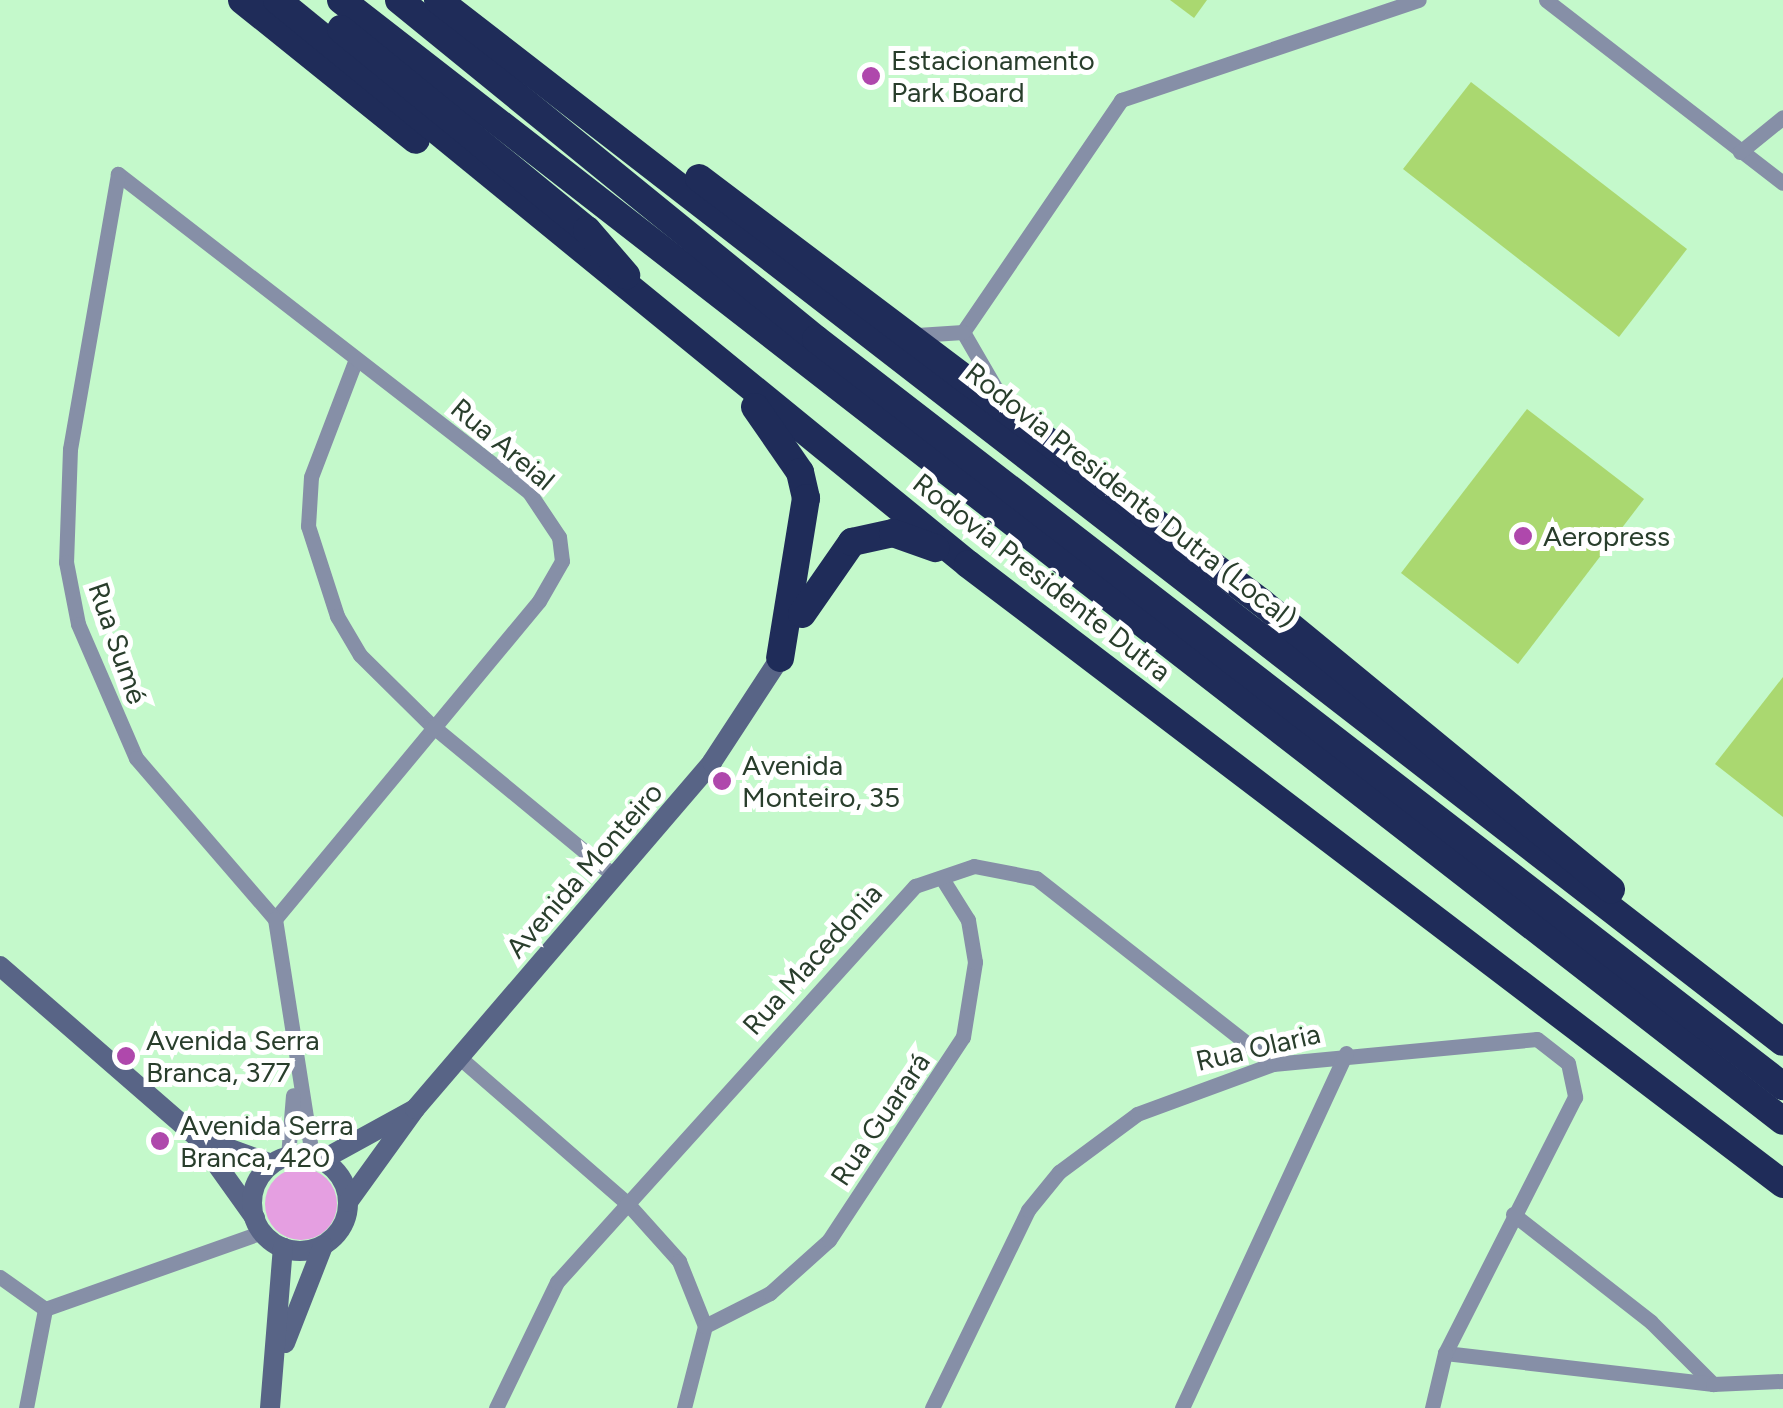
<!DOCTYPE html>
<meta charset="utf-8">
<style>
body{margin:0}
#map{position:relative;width:1783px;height:1408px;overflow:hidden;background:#c4f9cb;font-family:Figtree,sans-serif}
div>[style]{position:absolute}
.green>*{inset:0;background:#e59fe1}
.round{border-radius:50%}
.building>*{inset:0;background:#aad870}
.street>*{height:15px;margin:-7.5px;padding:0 7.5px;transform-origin:7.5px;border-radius:7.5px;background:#868fa7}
.secondary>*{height:20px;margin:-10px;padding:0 10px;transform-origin:10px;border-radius:10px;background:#586486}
.secondary>.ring{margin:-10px;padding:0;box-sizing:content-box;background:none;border:20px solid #586486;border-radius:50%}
.highway>*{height:28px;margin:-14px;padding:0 14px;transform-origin:14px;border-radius:14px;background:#1f2c59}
.dots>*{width:28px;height:28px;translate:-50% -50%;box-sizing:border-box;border:5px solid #fff;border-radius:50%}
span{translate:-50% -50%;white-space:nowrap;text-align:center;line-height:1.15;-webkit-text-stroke:10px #fff;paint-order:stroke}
.poi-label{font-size:28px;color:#293e2c}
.left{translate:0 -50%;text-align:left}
.street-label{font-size:28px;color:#293e2c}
</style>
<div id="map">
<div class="green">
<div class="round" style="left:265px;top:1168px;width:72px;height:72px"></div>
</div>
<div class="building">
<div style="clip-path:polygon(1170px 0,1207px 0,1194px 18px)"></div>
<div style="clip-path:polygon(1471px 82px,1687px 249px,1619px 337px,1403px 169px)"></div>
<div style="clip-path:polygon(1527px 409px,1644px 499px,1518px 664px,1401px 573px)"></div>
<div style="clip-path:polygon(1783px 677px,1783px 817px,1715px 764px)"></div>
</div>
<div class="street">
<div style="left:1546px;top:0;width:299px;rotate:37.7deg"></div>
<div style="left:1740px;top:152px;width:55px;rotate:-39.1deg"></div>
<div style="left:963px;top:332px;width:281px;rotate:-55.7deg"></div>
<div style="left:1121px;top:100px;width:314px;rotate:-18.6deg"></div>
<div style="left:963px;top:332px;width:80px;rotate:59.9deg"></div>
<div style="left:917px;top:335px;width:46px;rotate:-3.7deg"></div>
<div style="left:356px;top:359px;width:126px;rotate:110.9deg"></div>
<div style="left:311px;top:477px;width:49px;rotate:93.5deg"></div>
<div style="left:308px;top:526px;width:95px;rotate:72.1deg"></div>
<div style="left:337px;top:616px;width:45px;rotate:59.5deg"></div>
<div style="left:360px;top:655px;width:98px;rotate:44.6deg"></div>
<div style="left:430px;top:724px;width:236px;rotate:39.5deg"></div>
<div style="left:275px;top:919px;width:413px;rotate:-50.3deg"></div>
<div style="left:539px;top:601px;width:46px;rotate:-60.1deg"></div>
<div style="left:562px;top:561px;width:24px;rotate:-97deg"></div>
<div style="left:559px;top:537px;width:54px;rotate:-123.7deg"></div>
<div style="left:529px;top:492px;width:520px;rotate:-142.27deg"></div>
<div style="left:118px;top:174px;width:279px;rotate:99.9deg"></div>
<div style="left:70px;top:449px;width:113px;rotate:92deg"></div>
<div style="left:66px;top:562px;width:63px;rotate:79deg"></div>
<div style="left:78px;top:624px;width:146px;rotate:66.6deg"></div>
<div style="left:136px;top:758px;width:213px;rotate:49.2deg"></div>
<div style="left:275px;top:919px;width:240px;rotate:81.1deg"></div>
<div style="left:460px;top:1058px;width:221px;rotate:41deg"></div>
<div style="left:627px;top:1203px;width:78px;rotate:48.1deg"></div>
<div style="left:679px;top:1261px;width:70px;rotate:68.2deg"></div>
<div style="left:705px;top:1326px;width:85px;rotate:104.4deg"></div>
<div style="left:288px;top:1156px;width:61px;rotate:-85.3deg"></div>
<div style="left:1513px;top:1214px;width:175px;rotate:38deg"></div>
<div style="left:1651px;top:1322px;width:88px;rotate:45deg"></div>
<div style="left:0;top:1277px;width:55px;rotate:35.4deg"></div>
<div style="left:45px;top:1309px;width:230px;rotate:-19.5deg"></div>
<div style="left:705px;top:1326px;width:73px;rotate:-26.9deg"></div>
<div style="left:770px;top:1293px;width:79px;rotate:-41.9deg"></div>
<div style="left:829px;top:1240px;width:243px;rotate:-56.6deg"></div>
<div style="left:963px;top:1037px;width:76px;rotate:-80.9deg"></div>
<div style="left:975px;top:962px;width:43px;rotate:-99.5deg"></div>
<div style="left:968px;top:920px;width:47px;rotate:-122deg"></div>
<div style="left:1445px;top:1353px;width:270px;rotate:6.6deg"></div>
<div style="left:1713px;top:1384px;width:70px;rotate:-2.5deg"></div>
<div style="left:26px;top:1408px;width:101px;rotate:-79.1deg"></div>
<div style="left:496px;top:1408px;width:140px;rotate:-64.2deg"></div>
<div style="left:557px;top:1282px;width:534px;rotate:-47.89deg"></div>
<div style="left:915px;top:886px;width:62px;rotate:-18.7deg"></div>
<div style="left:974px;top:866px;width:63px;rotate:11deg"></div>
<div style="left:1036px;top:878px;width:301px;rotate:38.1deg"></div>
<div style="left:932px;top:1408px;width:220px;rotate:-64.1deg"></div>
<div style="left:1028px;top:1210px;width:49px;rotate:-50.8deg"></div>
<div style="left:1059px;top:1172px;width:97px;rotate:-36.6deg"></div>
<div style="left:1137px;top:1114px;width:145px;rotate:-20.2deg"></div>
<div style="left:1273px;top:1064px;width:265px;rotate:-5.4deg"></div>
<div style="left:1537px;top:1039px;width:39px;rotate:38deg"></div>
<div style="left:1568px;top:1063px;width:35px;rotate:78deg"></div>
<div style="left:1575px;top:1097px;width:287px;rotate:116.9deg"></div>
<div style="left:1445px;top:1353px;width:57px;rotate:103.3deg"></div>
<div style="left:1182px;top:1408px;width:391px;rotate:-65.2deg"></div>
</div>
<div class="secondary">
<div style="left:0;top:966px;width:261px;rotate:41deg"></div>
<div style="left:197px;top:1137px;width:100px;rotate:54.4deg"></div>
<div style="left:197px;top:1137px;width:79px;rotate:20deg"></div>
<div class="ring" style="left:252px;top:1155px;width:76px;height:76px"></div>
<div style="left:322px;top:1160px;width:104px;rotate:-28.8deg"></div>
<div style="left:348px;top:1202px;width:115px;rotate:-54.2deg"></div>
<div style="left:415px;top:1109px;width:457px;rotate:-49.4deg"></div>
<div style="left:712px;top:762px;width:124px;rotate:-56.8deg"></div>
<div style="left:285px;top:1343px;width:104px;rotate:-68.6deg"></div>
<div style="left:270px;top:1408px;width:161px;rotate:-85.4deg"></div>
</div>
<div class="highway">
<div style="left:242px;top:0;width:223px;rotate:38.8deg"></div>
<div style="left:277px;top:0;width:892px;rotate:39.22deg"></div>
<div style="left:968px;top:564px;width:1024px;rotate:37.26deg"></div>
<div style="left:341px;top:0;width:1826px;rotate:37.86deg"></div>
<div style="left:399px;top:0;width:537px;rotate:39.11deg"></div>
<div style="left:816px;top:339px;width:1222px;rotate:37.69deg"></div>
<div style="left:438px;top:0;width:1701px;rotate:37.77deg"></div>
<div style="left:341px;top:29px;width:318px;rotate:39.3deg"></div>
<div style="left:587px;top:230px;width:60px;rotate:49.1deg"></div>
<div style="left:699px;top:178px;width:704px;rotate:37.03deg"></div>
<div style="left:1261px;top:602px;width:453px;rotate:39.4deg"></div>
<div style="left:755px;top:407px;width:79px;rotate:55.3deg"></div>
<div style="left:800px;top:472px;width:27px;rotate:77deg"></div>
<div style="left:806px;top:498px;width:162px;rotate:99.2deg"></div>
<div style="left:802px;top:614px;width:88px;rotate:-55.2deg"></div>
<div style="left:852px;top:542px;width:42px;rotate:-12.4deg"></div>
<div style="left:893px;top:533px;width:45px;rotate:19.7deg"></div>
</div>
<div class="dots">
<div style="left:871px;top:76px;background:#af48ac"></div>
<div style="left:1523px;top:536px;background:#af48ac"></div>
<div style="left:722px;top:781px;background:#af48ac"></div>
<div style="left:126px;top:1056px;background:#af48ac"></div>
<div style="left:160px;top:1141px;background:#af48ac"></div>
</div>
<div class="poi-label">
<span class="left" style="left:891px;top:76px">Estacionamento<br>Park Board</span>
<span class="left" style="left:1543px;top:536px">Aeropress</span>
<span class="left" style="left:742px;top:781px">Avenida<br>Monteiro, 35</span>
<span class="left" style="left:146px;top:1056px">Avenida Serra<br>Branca, 377</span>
<span class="left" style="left:180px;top:1141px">Avenida Serra<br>Branca, 420</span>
</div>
<div class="street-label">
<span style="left:503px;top:444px;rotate:40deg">Rua Areial</span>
<span style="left:1131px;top:495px;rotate:38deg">Rodovia Presidente Dutra (Local)</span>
<span style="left:1042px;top:577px;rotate:38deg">Rodovia Presidente Dutra</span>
<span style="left:118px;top:643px;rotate:71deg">Rua Sumé</span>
<span style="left:584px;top:870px;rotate:-49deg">Avenida Monteiro</span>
<span style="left:812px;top:959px;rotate:-48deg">Rua Macedonia</span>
<span style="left:1258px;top:1047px;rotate:-13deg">Rua Olaria</span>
<span style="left:880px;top:1119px;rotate:-56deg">Rua Guarará</span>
</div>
</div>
